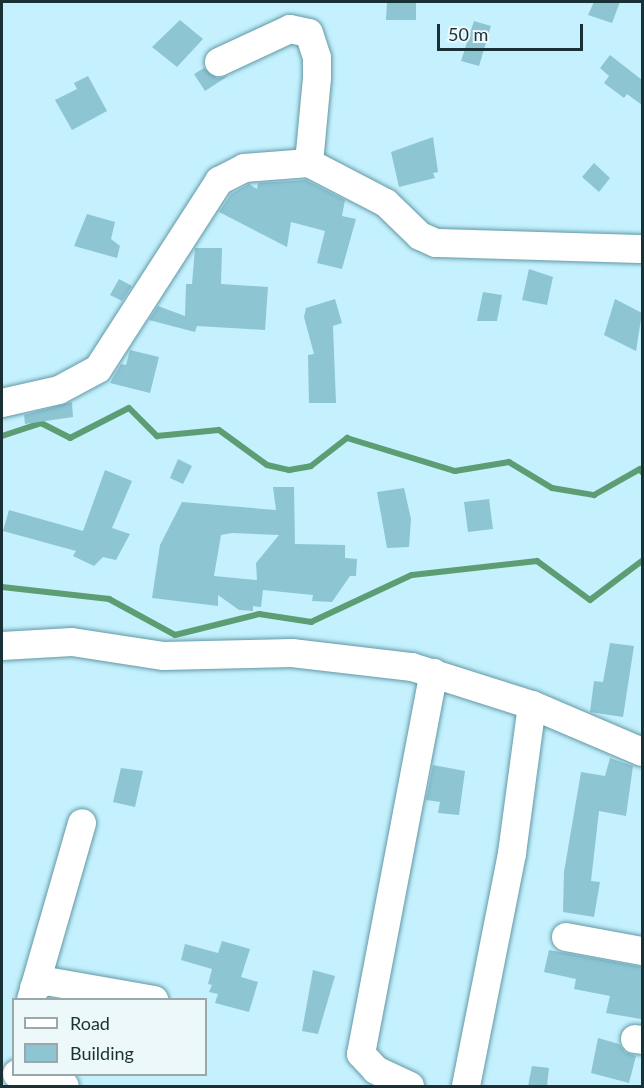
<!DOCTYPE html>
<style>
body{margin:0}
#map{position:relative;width:644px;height:1088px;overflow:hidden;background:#c4f1fd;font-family:Lato,sans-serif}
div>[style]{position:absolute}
.stream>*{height:6px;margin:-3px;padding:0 3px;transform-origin:3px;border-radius:3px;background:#5d9d74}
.building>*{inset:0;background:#8dc5d3}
.roads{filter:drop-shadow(0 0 2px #6298a6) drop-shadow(0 0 2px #6298a6)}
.minor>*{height:28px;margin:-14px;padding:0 14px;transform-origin:14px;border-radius:14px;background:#fff}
span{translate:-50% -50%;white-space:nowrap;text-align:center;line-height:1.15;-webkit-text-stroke:4.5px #edf8fa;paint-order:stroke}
.frame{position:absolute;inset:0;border:3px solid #193035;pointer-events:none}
.legend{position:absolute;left:12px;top:998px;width:195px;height:78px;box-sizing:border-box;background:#edf8fa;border:2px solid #98a8ab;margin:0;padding:8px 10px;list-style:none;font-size:18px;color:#193035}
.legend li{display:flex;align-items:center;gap:12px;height:30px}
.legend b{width:30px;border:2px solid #98a8ab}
.scale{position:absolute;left:437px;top:24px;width:146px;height:27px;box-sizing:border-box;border:3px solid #193035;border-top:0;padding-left:8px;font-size:18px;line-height:21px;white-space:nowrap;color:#193035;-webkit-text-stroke:4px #edf8fa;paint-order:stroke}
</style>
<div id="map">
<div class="stream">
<div style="left:2px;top:436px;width:41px;rotate:-18.4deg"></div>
<div style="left:41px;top:423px;width:33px;rotate:27deg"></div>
<div style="left:70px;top:438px;width:66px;rotate:-27deg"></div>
<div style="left:129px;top:408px;width:40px;rotate:45deg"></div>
<div style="left:157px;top:436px;width:62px;rotate:-5.5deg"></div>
<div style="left:219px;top:430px;width:59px;rotate:36.1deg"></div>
<div style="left:267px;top:465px;width:23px;rotate:13deg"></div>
<div style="left:289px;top:470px;width:22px;rotate:-10deg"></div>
<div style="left:311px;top:466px;width:46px;rotate:-37.9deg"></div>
<div style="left:347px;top:438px;width:113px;rotate:17deg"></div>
<div style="left:455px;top:471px;width:55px;rotate:-9.5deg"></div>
<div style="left:509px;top:462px;width:50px;rotate:31.2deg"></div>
<div style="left:552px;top:488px;width:43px;rotate:9.5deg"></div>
<div style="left:594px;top:495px;width:53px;rotate:-29.5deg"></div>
<div style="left:640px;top:469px;width:4px;rotate:56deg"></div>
<div style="left:2px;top:587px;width:108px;rotate:6.4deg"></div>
<div style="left:109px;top:599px;width:75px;rotate:28.6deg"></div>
<div style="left:175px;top:635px;width:87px;rotate:-14deg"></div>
<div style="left:259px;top:614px;width:53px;rotate:8.7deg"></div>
<div style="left:311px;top:622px;width:111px;rotate:-25deg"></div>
<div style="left:412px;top:575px;width:126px;rotate:-6.4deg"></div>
<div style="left:537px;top:561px;width:66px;rotate:36.3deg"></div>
<div style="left:590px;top:600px;width:65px;rotate:-36.9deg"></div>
</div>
<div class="building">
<div style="clip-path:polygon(387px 2px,416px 2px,416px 20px,386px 20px)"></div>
<div style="clip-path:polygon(594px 2px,620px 2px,612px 23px,588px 15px)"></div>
<div style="clip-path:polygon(180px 20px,203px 39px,177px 67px,152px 47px)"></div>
<div style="clip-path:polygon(474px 21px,491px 26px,479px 66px,461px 61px)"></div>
<div style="clip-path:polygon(610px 55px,642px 80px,642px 105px,627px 94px,624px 98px,604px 83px,609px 76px,600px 68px)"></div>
<div style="clip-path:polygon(204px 68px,217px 78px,228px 76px,205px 91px,194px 74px)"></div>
<div style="clip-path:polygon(88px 76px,107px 111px,72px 130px,55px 100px,77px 89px,74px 83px)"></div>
<div style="clip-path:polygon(433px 137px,438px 172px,433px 173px,435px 178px,399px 187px,391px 152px)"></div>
<div style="clip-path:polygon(594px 163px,610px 178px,599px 192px,582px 177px)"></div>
<div style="clip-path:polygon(306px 180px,345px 200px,342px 216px,356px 219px,342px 269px,317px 263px,325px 231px,291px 222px,287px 247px,219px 212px,231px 194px,249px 184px,257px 189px,258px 183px)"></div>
<div style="clip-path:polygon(87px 214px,115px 222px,111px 239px,120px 246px,117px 258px,74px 246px)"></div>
<div style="clip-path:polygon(195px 248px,222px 248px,221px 284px,268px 287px,265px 330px,197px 326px,195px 332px,149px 320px,158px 306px,185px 316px,186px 284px,192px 284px)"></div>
<div style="clip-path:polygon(529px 269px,553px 277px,547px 305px,522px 300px)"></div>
<div style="clip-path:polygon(119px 279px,132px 286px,122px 301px,110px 295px)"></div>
<div style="clip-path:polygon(483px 292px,502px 295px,497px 321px,477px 321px)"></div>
<div style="clip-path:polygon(335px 299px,342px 323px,333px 326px,336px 403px,309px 403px,308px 355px,314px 354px,304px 317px,306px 308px)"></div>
<div style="clip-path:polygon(615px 299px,642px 313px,636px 351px,604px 335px)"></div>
<div style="clip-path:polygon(130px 350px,159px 357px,150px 393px,110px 383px,121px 364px,126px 365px)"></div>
<div style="clip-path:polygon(72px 402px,73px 417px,25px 424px,24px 415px)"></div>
<div style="clip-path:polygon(178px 459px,192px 466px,183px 484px,170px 478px)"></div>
<div style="clip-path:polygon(105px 470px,132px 481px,112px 528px,130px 534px,116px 560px,103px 557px,94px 566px,73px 556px,76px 551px,3px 531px,9px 510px,83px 531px)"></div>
<div style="clip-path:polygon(evenodd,273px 487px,294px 487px,295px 544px,345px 545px,345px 558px,357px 559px,356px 576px,350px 576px,332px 602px,312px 601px,313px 595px,263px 590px,261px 607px,253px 606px,253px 611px,239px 610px,218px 595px,218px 606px,152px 598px,160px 545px,182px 502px,276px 510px,273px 487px,232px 533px,279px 535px,256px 563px,257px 580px,214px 576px,221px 535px,232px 533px)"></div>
<div style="clip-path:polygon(404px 488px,411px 519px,409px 547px,387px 548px,377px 492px)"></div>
<div style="clip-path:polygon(489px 499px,493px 529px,468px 532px,464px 502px)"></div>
<div style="clip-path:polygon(610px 643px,634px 646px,623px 717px,590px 712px,594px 681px,603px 682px)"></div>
<div style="clip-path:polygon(610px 758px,633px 766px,626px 816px,599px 811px,591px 881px,600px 882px,594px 917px,563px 912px,564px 872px,581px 772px,605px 776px)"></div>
<div style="clip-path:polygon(433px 765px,465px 771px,459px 815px,438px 813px,440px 802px,426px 800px)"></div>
<div style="clip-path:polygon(121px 768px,143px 771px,135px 807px,113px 802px)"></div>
<div style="clip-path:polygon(222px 941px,250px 949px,241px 977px,258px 982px,249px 1012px,215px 1003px,218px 994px,209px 992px,212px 985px,208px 984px,212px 969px,181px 960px,185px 944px,218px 953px)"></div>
<div style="clip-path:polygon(549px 950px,642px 967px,641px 1019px,606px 1013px,610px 996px,574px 989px,576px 979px,544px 972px)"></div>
<div style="clip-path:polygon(313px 970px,335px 976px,318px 1034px,302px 1031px)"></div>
<div style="clip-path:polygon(598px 1038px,619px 1044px,625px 1052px,636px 1056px,629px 1083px,591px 1073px)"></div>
<div style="clip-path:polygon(532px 1066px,549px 1068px,547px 1086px,528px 1086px)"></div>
</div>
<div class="roads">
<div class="minor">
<div style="left:219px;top:62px;width:78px;rotate:-24.9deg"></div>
<div style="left:290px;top:29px;width:19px;rotate:12deg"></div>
<div style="left:309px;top:33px;width:26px;rotate:72deg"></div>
<div style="left:317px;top:58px;width:20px;rotate:90deg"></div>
<div style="left:317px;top:78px;width:85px;rotate:95.4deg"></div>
<div style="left:2px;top:403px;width:58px;rotate:-12.8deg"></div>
<div style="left:59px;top:390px;width:44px;rotate:-28.3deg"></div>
<div style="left:98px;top:369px;width:224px;rotate:-57.2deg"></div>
<div style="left:219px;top:181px;width:28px;rotate:-27deg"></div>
<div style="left:244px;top:168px;width:65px;rotate:-4.4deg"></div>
<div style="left:309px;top:163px;width:87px;rotate:27.5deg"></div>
<div style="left:386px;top:203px;width:47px;rotate:44.1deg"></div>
<div style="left:420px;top:236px;width:17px;rotate:24deg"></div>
<div style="left:436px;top:243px;width:206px;rotate:1.7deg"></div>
<div style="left:2px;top:646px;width:70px;rotate:-3.3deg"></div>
<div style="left:72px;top:642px;width:93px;rotate:8.7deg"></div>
<div style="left:164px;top:656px;width:128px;rotate:-1.3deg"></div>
<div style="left:292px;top:653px;width:121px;rotate:6.7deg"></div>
<div style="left:412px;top:667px;width:126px;rotate:17.6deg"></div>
<div style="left:532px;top:705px;width:120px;rotate:23.1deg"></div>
<div style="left:566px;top:937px;width:77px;rotate:10.4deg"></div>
<div style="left:34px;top:988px;width:14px;rotate:-30deg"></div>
<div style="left:46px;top:981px;width:110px;rotate:10deg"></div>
<div style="left:31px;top:1000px;width:184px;rotate:-73.9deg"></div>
<div style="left:635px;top:1039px;width:7px;rotate:8deg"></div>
<div style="left:17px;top:1074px;width:49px;rotate:14deg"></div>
<div style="left:410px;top:1086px;width:38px;rotate:-155deg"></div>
<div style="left:376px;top:1070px;width:22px;rotate:-133deg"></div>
<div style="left:361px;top:1054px;width:388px;rotate:-79.2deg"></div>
<div style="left:466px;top:1086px;width:237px;rotate:-78.8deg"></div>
<div style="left:512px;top:853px;width:149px;rotate:-82.3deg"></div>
</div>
</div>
<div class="frame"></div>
<ul class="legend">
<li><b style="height:8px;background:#fff"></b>Road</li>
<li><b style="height:16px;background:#8dc5d3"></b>Building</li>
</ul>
<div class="scale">50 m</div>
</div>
